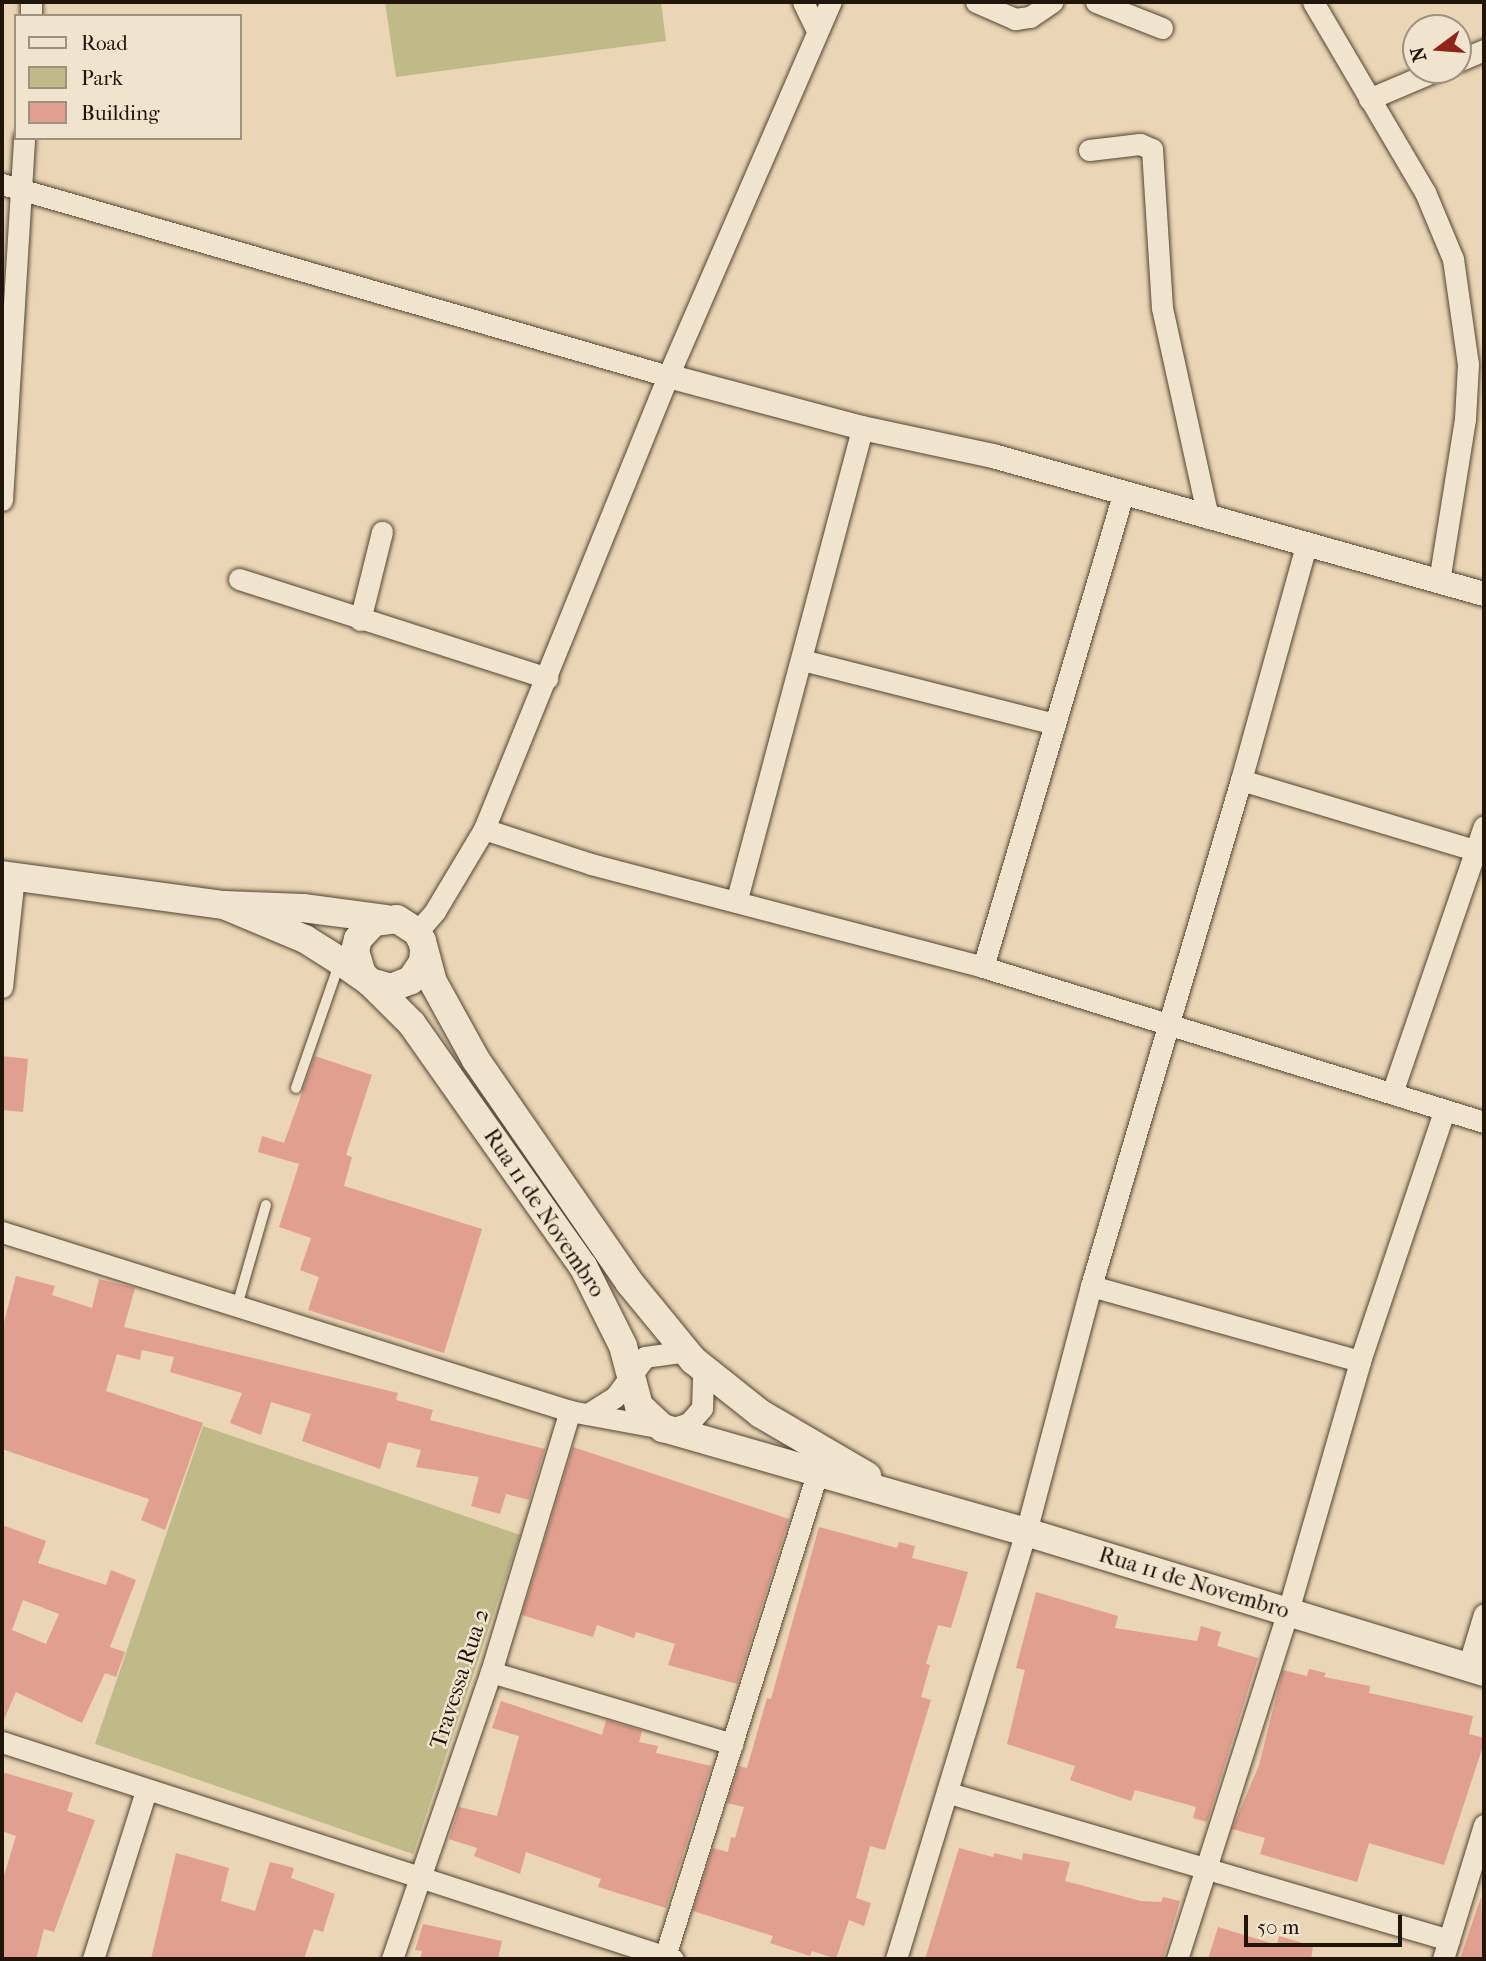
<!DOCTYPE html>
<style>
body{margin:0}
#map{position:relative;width:1486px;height:1961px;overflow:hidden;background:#ead5b4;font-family:"IM FELL French Canon",serif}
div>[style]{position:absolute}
.green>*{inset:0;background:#bfbb88}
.building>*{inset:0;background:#e19f8d}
.roads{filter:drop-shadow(0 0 2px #524533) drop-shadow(0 0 2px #524533)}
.service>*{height:10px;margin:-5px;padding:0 5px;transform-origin:5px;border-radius:5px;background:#f1e4ce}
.minor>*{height:21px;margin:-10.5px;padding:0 10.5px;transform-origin:10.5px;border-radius:10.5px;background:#f1e4ce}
.tertiary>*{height:24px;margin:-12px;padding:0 12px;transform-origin:12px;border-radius:12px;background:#f1e4ce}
.secondary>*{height:28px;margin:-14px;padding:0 14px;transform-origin:14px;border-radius:14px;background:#f1e4ce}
span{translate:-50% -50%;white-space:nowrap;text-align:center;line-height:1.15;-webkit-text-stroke:5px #f1e4ce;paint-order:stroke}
.street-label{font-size:23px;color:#1f1508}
.frame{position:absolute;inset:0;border:4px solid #1f1508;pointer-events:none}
.legend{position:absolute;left:14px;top:14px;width:228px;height:126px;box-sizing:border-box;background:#f1e4ce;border:2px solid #9d917f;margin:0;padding:9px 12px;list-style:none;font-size:21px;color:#1f1508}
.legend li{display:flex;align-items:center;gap:14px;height:35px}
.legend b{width:35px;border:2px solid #9d917f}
.north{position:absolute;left:1402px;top:14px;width:70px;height:70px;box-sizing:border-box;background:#f1e4ce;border:2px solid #9d917f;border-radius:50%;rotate:254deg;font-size:19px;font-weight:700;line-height:28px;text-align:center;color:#1f1508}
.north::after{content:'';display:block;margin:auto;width:24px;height:32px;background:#8f2418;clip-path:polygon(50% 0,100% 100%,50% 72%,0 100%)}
.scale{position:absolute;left:1244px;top:1915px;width:158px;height:32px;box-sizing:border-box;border:4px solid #1f1508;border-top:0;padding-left:9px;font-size:21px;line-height:24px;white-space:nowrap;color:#1f1508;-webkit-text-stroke:5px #f1e4ce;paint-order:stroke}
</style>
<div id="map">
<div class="green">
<div style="clip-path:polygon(385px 2px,661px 2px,666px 41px,396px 77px)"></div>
<div style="clip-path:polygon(203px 1426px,520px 1535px,413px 1854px,95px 1744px)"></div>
</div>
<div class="building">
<div style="clip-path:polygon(2px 1056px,28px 1059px,23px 1112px,2px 1110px)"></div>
<div style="clip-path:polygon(315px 1056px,372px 1075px,346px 1155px,352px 1157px,344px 1186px,482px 1229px,444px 1353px,308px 1310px,319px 1277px,300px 1270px,311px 1238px,279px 1227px,299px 1164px,258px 1152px,262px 1136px,284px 1143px)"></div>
<div style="clip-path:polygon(16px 1276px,55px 1286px,52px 1295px,92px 1308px,99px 1279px,135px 1288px,124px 1327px,398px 1393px,396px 1400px,433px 1410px,430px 1420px,545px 1449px,529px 1500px,506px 1494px,500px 1514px,471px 1506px,479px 1477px,416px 1467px,421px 1450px,388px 1442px,380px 1469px,302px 1441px,311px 1414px,271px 1402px,261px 1435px,230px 1423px,242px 1393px,170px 1372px,174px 1357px,142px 1350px,140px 1360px,117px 1354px,106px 1391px,203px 1423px,165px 1530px,141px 1520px,149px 1499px,2px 1449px,2px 1330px)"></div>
<div style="clip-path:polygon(573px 1447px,789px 1519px,737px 1684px,668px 1665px,675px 1644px,636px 1632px,634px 1638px,597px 1625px,593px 1637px,522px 1615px)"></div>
<div style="clip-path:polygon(evenodd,2px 1525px,46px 1541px,38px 1563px,106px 1585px,111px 1570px,136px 1580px,110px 1647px,125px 1652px,116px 1677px,105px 1673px,82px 1723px,16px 1692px,2px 1724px,2px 1525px,23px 1600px,59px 1614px,46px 1644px,12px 1630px,23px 1600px)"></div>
<div style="clip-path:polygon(819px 1527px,897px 1548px,899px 1542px,915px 1546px,912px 1558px,968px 1572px,951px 1628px,938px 1625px,926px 1664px,930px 1665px,921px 1697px,931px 1700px,885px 1850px,870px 1846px,856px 1898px,871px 1903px,864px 1926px,849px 1920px,836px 1959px,812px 1951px,810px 1956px,770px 1943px,773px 1936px,693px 1911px,713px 1848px,728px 1852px,731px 1837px,735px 1838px,744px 1807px,727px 1803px,739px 1766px,747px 1768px,767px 1698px,771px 1699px)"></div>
<div style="clip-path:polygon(1036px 1592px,1118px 1616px,1115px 1628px,1197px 1641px,1201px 1626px,1221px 1632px,1217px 1646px,1258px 1658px,1207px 1822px,1193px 1818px,1196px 1807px,1135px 1790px,1131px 1801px,1070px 1780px,1075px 1766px,1007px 1744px,1025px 1670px,1016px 1668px)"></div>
<div style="clip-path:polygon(1309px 1669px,1326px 1673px,1324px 1677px,1370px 1686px,1369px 1693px,1473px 1716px,1469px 1734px,1484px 1738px,1484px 1743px,1444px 1865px,1369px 1843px,1357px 1882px,1260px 1854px,1265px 1838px,1232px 1829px,1259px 1765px,1283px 1670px,1307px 1676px)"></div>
<div style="clip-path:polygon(501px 1701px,602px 1735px,606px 1720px,642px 1731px,639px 1742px,658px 1746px,656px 1753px,711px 1766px,666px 1908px,598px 1887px,601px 1879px,526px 1852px,520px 1874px,474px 1856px,477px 1848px,449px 1839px,459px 1807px,497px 1816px,519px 1736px,492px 1728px)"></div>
<div style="clip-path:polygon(2px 1772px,73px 1793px,67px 1811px,95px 1820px,54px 1932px,44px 1929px,36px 1959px,2px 1959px,2px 1882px,16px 1836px,2px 1831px)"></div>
<div style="clip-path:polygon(959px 1848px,993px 1857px,994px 1853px,1022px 1860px,1023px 1853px,1070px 1862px,1065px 1881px,1141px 1901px,1161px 1902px,1163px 1897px,1180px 1901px,1163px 1959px,925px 1959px)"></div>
<div style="clip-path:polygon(176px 1853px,229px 1868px,221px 1901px,255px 1911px,270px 1862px,294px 1868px,291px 1878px,335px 1894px,323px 1932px,314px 1929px,304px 1959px,151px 1959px)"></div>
<div style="clip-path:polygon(1481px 1897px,1484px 1959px,1460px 1959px)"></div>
<div style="clip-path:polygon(423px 1924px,502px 1941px,498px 1959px,420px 1959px,422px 1951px,415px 1950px)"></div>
<div style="clip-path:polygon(1218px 1927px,1277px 1945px,1279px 1936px,1313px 1946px,1311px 1959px,1208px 1959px)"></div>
</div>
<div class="roads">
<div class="service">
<div style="left:296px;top:1088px;width:133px;rotate:-70.8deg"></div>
<div style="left:237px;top:1306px;width:105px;rotate:-74deg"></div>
</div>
<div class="minor">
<div style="left:803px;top:2px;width:32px;rotate:64deg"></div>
<div style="left:976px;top:2px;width:43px;rotate:23.6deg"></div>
<div style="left:1015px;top:19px;width:15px;rotate:-8deg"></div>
<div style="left:1030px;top:17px;width:27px;rotate:-34deg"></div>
<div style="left:1096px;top:2px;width:71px;rotate:21.5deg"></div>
<div style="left:1313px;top:2px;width:221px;rotate:59.5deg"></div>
<div style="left:1425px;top:192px;width:73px;rotate:67.3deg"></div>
<div style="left:1453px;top:259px;width:106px;rotate:81.9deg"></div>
<div style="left:1468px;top:364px;width:55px;rotate:93.1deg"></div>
<div style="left:1465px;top:419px;width:165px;rotate:99.1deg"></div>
<div style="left:31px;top:16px;width:14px;rotate:-90deg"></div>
<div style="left:1458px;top:61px;width:28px;rotate:-23deg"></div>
<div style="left:1369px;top:99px;width:74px;rotate:-23.1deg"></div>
<div style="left:1089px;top:150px;width:51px;rotate:-6.7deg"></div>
<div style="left:1140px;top:144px;width:13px;rotate:23deg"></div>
<div style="left:1152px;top:149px;width:159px;rotate:86.4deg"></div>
<div style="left:1162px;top:308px;width:215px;rotate:77.6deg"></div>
<div style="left:2px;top:184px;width:693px;rotate:16.08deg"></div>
<div style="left:2px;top:500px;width:363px;rotate:-86.5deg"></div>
<div style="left:239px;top:579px;width:324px;rotate:17.8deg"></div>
<div style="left:360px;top:620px;width:91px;rotate:-76deg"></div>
<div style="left:802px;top:660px;width:261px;rotate:14.2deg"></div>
<div style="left:1241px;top:780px;width:254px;rotate:16.7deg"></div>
<div style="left:484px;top:829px;width:113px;rotate:18.1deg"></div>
<div style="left:591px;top:864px;width:405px;rotate:14.7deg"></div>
<div style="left:983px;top:967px;width:524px;rotate:17.19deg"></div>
<div style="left:737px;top:899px;width:487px;rotate:-75.1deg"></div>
<div style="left:417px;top:932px;width:28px;rotate:-49deg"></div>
<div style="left:435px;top:911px;width:96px;rotate:-59.1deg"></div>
<div style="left:484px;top:829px;width:489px;rotate:-67.9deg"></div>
<div style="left:668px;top:376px;width:408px;rotate:-66.5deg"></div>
<div style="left:983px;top:967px;width:495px;rotate:-73.5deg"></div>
<div style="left:2px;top:987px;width:112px;rotate:-83.8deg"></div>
<div style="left:1392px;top:1093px;width:282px;rotate:-71deg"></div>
<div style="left:2px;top:1232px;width:596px;rotate:17.49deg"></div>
<div style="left:570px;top:1411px;width:95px;rotate:10.4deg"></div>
<div style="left:663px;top:1428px;width:14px;rotate:-4deg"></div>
<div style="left:677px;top:1427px;width:13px;rotate:-18deg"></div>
<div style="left:689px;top:1423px;width:20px;rotate:-49deg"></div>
<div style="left:702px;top:1408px;width:34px;rotate:-88deg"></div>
<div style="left:703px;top:1374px;width:17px;rotate:-126deg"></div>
<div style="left:693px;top:1360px;width:15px;rotate:-148deg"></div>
<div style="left:680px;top:1352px;width:35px;rotate:172deg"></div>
<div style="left:645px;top:1357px;width:50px;rotate:126.9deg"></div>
<div style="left:615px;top:1397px;width:32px;rotate:148deg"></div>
<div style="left:1091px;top:1286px;width:279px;rotate:15.6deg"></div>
<div style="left:1468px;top:1667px;width:55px;rotate:-73.2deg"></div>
<div style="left:491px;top:1672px;width:252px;rotate:16.6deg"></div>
<div style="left:2px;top:1742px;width:705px;rotate:17.92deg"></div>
<div style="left:949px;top:1793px;width:521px;rotate:16.38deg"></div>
<div style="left:665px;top:1956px;width:505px;rotate:-72.5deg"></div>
<div style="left:93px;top:1959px;width:176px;rotate:-72.5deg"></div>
<div style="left:392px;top:1959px;width:304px;rotate:-71deg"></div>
<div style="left:491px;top:1672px;width:273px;rotate:-73.2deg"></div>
<div style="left:896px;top:1959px;width:446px;rotate:-73.1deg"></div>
<div style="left:1026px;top:1532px;width:254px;rotate:-75.2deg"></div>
<div style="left:1091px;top:1286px;width:528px;rotate:-73.49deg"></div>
<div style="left:1241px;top:780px;width:243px;rotate:-74.5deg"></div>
<div style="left:1177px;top:1959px;width:365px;rotate:-72.3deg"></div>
<div style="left:1288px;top:1611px;width:260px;rotate:-73.9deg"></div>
<div style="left:1360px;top:1361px;width:263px;rotate:-71.4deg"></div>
<div style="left:1443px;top:1959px;width:140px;rotate:-73deg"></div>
</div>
<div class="tertiary">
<div style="left:668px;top:376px;width:201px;rotate:15deg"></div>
<div style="left:862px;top:428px;width:134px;rotate:12.1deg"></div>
<div style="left:993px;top:456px;width:510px;rotate:15.7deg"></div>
</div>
<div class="secondary">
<div style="left:2px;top:875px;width:224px;rotate:7.7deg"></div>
<div style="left:224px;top:905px;width:79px;rotate:2.2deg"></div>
<div style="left:303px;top:908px;width:83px;rotate:7.6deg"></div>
<div style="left:224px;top:905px;width:88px;rotate:22.8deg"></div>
<div style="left:305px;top:939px;width:41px;rotate:32.2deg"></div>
<div style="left:340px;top:961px;width:37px;rotate:35deg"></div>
<div style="left:370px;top:982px;width:59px;rotate:45deg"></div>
<div style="left:412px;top:1024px;width:296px;rotate:54.8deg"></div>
<div style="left:583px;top:1266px;width:89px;rotate:63.4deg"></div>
<div style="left:623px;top:1346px;width:62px;rotate:75.1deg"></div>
<div style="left:639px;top:1406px;width:33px;rotate:43deg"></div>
<div style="left:663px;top:1428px;width:378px;rotate:16deg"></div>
<div style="left:1026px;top:1532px;width:479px;rotate:17deg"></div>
<div style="left:424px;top:951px;width:11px;rotate:95deg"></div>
<div style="left:423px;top:962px;width:22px;rotate:124deg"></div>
<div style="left:411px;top:980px;width:22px;rotate:158deg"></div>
<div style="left:391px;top:988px;width:22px;rotate:-164deg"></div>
<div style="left:370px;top:982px;width:11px;rotate:-135deg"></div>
<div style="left:362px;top:974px;width:24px;rotate:-107deg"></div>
<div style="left:355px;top:951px;width:12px;rotate:-76deg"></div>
<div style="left:358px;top:939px;width:23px;rotate:-47deg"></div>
<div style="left:374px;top:922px;width:23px;rotate:-7deg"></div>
<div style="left:397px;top:919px;width:24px;rotate:33deg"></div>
<div style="left:417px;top:932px;width:10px;rotate:61deg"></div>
<div style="left:422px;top:941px;width:42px;rotate:75deg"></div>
<div style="left:433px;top:982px;width:89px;rotate:61.1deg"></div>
<div style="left:476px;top:1060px;width:270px;rotate:55.4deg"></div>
<div style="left:629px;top:1282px;width:101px;rotate:50.6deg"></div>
<div style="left:693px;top:1360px;width:87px;rotate:38.5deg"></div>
<div style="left:761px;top:1414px;width:123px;rotate:30.3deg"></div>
</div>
</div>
<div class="street-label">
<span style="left:544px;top:1213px;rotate:56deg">Rua 11 de Novembro</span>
<span style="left:1194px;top:1583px;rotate:17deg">Rua 11 de Novembro</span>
<span style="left:460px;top:1679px;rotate:-72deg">Travessa Rua 2</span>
</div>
<div class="frame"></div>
<ul class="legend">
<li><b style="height:9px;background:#f1e4ce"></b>Road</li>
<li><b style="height:19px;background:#bfbb88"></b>Park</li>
<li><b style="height:19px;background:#e19f8d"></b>Building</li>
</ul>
<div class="north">N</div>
<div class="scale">50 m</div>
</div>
